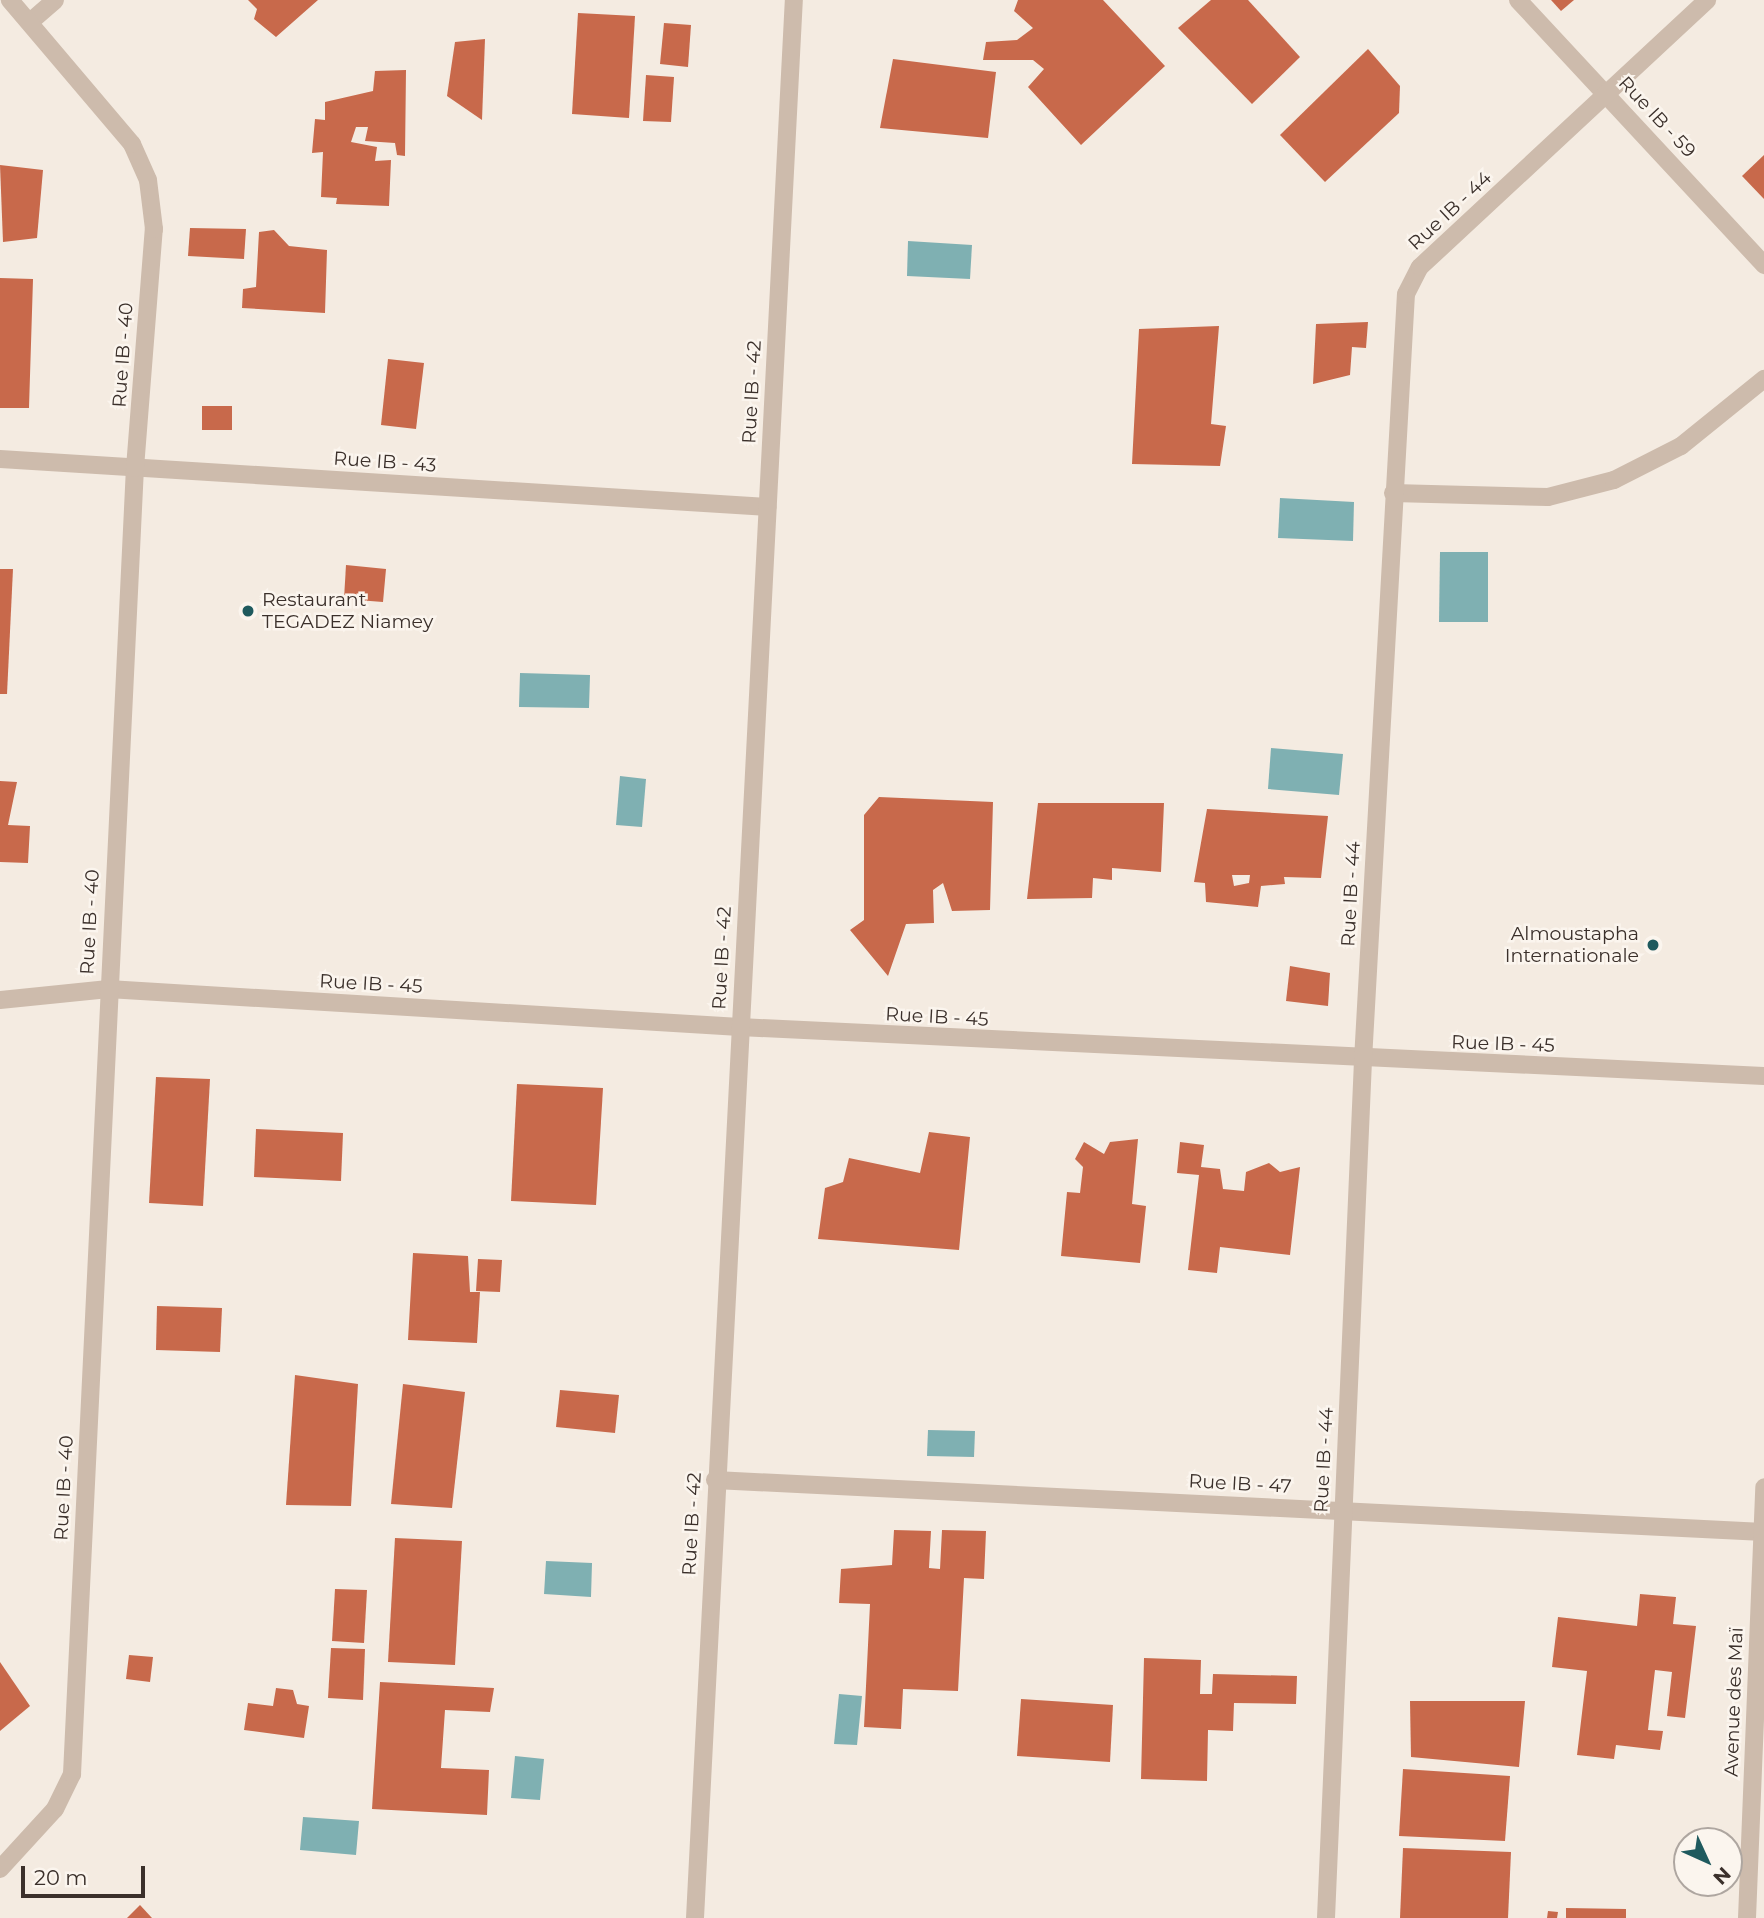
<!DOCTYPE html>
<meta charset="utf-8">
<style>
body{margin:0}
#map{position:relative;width:1764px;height:1918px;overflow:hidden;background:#f4ebe1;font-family:Montserrat,sans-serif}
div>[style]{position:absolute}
.water>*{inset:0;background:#7fb0b2}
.building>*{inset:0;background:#c8694b}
.minor>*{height:18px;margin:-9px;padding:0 9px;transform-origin:9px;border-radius:9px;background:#cdbbac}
.dots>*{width:19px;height:19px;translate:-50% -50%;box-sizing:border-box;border:4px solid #fbf5ee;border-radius:50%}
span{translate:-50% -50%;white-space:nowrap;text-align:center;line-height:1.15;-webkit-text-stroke:5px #fbf5ee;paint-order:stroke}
.street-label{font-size:19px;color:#3b302b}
.poi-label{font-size:19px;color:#3b302b}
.left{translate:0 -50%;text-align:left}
.right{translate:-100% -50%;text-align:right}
.north{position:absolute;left:1673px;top:1827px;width:70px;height:70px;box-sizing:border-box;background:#fbf5ee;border:2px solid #aea6a0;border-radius:50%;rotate:135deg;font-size:19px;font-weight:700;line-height:28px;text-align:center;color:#3b302b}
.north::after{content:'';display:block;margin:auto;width:24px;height:32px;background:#1f5a5e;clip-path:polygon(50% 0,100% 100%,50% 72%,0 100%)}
.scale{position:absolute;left:21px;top:1866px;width:124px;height:32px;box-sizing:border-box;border:4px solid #3b302b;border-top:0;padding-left:9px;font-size:21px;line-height:24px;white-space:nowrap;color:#3b302b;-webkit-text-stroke:5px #fbf5ee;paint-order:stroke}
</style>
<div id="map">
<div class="water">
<div style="clip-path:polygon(908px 241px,972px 245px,970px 279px,907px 276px)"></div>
<div style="clip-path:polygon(1280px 498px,1354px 502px,1353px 541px,1278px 538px)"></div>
<div style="clip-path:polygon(1440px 552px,1488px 552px,1488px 622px,1439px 622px)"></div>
<div style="clip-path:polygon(520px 673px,590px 675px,589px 708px,519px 707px)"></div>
<div style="clip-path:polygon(1271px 748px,1343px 754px,1339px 795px,1268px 789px)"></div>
<div style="clip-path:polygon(620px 776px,646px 779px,642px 827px,616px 825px)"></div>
<div style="clip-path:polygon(928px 1430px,975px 1431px,974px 1457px,927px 1456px)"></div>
<div style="clip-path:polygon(546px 1561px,592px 1563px,591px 1597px,544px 1594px)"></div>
<div style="clip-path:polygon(839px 1694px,862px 1696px,857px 1745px,834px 1744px)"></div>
<div style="clip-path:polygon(515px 1756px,544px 1759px,540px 1800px,511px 1798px)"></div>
<div style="clip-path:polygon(303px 1817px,359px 1821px,356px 1855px,300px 1850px)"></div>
</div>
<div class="building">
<div style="clip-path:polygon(248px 0,318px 0,276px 37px,254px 19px,257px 9px)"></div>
<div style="clip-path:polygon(1018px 0,1103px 0,1165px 66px,1081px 145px,1028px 87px,1044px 69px,1033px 60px,983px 60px,986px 42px,1017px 40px,1033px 28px,1014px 11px)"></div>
<div style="clip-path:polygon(1211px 0,1248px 0,1300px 57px,1252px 104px,1178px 28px)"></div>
<div style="clip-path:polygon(1551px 0,1574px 0,1561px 11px)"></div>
<div style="clip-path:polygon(578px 13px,635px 16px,629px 118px,572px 114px)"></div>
<div style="clip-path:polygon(664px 23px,691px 25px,688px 67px,660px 64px)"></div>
<div style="clip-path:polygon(485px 39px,482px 120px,447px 96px,455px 42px)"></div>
<div style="clip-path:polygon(1368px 49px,1400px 86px,1399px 113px,1325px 182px,1280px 135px)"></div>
<div style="clip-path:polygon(893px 59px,996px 72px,988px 138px,880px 128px)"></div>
<div style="clip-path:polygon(406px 70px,405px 156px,397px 155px,395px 143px,365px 141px,368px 127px,356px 127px,351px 142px,377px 147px,375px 161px,391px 160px,389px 206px,336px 204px,337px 198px,321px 197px,323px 152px,312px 153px,315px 119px,325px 120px,325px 102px,373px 91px,375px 71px)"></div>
<div style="clip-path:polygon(646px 75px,674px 77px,671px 122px,643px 121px)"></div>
<div style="clip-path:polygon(1764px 155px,1764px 199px,1742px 176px)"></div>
<div style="clip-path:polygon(0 165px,43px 170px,37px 238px,3px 242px)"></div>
<div style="clip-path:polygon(190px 228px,246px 229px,244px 259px,188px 256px)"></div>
<div style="clip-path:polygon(274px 230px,289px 246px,327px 250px,325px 313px,242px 308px,243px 289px,256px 287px,259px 232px)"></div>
<div style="clip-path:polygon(0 278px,33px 279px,29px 408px,0 408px)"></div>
<div style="clip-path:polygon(1368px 322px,1366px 348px,1352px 347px,1350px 375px,1313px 384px,1316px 324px)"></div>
<div style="clip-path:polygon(1219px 326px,1211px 424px,1226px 426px,1220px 466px,1132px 464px,1139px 329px)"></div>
<div style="clip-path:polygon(388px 359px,424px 363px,416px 429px,381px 425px)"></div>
<div style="clip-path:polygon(202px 406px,232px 406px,232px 430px,202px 430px)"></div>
<div style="clip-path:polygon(346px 565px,386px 569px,383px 602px,344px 599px)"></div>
<div style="clip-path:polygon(0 569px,13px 569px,7px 694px,0 694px)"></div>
<div style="clip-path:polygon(0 781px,17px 782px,8px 825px,30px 826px,28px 863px,0 862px)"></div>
<div style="clip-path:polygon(879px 797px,993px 802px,990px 910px,952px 911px,943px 883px,933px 890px,934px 923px,906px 924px,888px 976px,850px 930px,864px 920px,864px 815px)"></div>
<div style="clip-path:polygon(1038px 803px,1164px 803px,1161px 872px,1112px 868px,1112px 880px,1093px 878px,1092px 898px,1027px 899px)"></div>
<div style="clip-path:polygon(evenodd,1207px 809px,1328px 816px,1321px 878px,1284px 877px,1285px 884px,1261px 886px,1258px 907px,1206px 902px,1205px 883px,1194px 882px,1207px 809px,1232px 875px,1250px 875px,1249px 883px,1234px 886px,1232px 875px)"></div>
<div style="clip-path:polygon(1290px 966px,1330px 973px,1328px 1006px,1286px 1001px)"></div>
<div style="clip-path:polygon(156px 1077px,210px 1079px,203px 1206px,149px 1203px)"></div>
<div style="clip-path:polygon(517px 1084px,603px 1088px,596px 1205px,511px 1201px)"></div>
<div style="clip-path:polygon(256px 1129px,343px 1133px,341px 1181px,254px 1177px)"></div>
<div style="clip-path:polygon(929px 1132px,970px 1137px,959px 1250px,818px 1239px,825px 1188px,843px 1182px,849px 1158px,920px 1173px)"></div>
<div style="clip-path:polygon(1138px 1139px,1132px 1204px,1146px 1206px,1140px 1263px,1061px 1256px,1067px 1192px,1080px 1193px,1083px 1167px,1075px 1159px,1084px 1142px,1104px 1154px,1110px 1142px)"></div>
<div style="clip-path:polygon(1180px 1142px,1204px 1145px,1201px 1167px,1220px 1169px,1223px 1189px,1244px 1191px,1246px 1172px,1269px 1163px,1280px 1172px,1300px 1167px,1290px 1255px,1220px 1247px,1217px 1273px,1188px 1270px,1199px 1175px,1177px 1173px)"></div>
<div style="clip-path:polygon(413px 1253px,468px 1256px,470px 1292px,480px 1292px,477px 1343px,408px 1340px)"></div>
<div style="clip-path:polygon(478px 1259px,502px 1260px,500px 1292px,476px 1291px)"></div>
<div style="clip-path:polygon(157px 1306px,222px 1308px,220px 1352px,156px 1350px)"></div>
<div style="clip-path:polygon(295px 1375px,358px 1384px,351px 1506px,286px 1505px)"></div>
<div style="clip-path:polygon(403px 1384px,465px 1392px,452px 1508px,391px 1504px)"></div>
<div style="clip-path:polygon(560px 1390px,619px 1395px,615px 1433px,556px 1427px)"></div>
<div style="clip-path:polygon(894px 1530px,931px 1531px,929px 1568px,940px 1569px,942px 1530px,986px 1531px,984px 1579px,964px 1578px,958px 1691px,903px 1689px,901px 1729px,864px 1727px,870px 1604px,839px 1603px,841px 1569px,892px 1565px)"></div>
<div style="clip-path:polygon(395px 1538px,462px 1541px,455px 1665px,388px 1662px)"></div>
<div style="clip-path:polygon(335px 1589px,367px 1590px,364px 1643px,332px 1641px)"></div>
<div style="clip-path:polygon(1640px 1594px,1676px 1597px,1673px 1624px,1696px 1626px,1685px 1718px,1667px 1716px,1672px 1672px,1655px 1670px,1648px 1730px,1663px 1731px,1660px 1750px,1616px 1745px,1614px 1759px,1577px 1755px,1587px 1671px,1552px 1667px,1558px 1617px,1637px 1626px)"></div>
<div style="clip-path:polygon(331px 1648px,365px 1649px,363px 1700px,328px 1698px)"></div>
<div style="clip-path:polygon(129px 1655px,153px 1657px,150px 1682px,126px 1679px)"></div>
<div style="clip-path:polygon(1144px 1658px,1201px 1660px,1200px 1694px,1212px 1694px,1213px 1674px,1297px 1676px,1296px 1704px,1234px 1703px,1233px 1731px,1208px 1730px,1207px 1781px,1141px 1779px)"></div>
<div style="clip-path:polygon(0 1662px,30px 1706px,0 1731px)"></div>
<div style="clip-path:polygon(380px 1682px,494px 1688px,490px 1712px,445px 1710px,441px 1768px,489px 1770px,487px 1815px,372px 1809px)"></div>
<div style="clip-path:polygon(276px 1688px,293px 1690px,297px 1704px,309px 1706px,304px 1738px,244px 1730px,248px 1703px,273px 1706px)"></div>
<div style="clip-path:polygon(1021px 1699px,1113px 1705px,1110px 1762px,1017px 1756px)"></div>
<div style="clip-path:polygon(1410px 1701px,1525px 1701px,1519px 1767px,1411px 1757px)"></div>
<div style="clip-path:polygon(1403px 1769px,1510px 1776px,1505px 1841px,1399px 1836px)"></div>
<div style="clip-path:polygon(1403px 1848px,1511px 1852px,1508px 1918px,1400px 1918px)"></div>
<div style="clip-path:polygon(140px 1905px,152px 1918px,127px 1918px)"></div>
<div style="clip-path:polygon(1566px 1908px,1626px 1909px,1626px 1918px,1566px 1918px)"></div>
<div style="clip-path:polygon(1548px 1911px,1558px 1912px,1557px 1918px,1547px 1918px)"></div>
</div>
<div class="minor">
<div style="left:1518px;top:0;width:362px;rotate:47.1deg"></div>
<div style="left:30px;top:22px;width:33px;rotate:-41deg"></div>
<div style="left:0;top:459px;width:769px;rotate:3.58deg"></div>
<div style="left:1393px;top:493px;width:155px;rotate:1.5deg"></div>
<div style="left:1548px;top:497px;width:68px;rotate:-14.4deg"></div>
<div style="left:1614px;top:480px;width:75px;rotate:-26.9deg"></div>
<div style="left:1681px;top:446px;width:107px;rotate:-38.9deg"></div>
<div style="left:0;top:1000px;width:109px;rotate:-5.8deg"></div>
<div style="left:108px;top:989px;width:633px;rotate:3.44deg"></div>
<div style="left:740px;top:1027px;width:1025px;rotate:2.74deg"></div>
<div style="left:715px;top:1480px;width:1050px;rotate:2.84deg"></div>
<div style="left:0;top:1869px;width:81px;rotate:-47.5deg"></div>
<div style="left:55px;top:1809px;width:39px;rotate:-64deg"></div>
<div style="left:72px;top:1774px;width:1308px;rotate:-87.24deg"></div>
<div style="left:135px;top:468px;width:240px;rotate:-85.5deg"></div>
<div style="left:154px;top:229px;width:49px;rotate:-97deg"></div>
<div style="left:148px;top:180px;width:39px;rotate:-114deg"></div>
<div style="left:132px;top:144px;width:189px;rotate:-130.3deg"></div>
<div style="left:695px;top:1918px;width:1921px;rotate:-87.05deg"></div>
<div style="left:1326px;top:1918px;width:859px;rotate:-87.53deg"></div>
<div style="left:1363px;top:1060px;width:767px;rotate:-86.79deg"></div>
<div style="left:1406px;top:294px;width:30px;rotate:-63deg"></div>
<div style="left:1420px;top:267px;width:392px;rotate:-42.9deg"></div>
<div style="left:1747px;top:1918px;width:431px;rotate:-87.7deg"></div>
</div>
<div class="dots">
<div style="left:248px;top:611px;background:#1f5a5e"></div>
<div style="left:1653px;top:945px;background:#1f5a5e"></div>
</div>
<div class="street-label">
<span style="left:1657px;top:117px;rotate:47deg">Rue IB - 59</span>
<span style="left:1450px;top:211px;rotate:-43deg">Rue IB - 44</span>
<span style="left:123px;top:355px;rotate:-86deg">Rue IB - 40</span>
<span style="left:752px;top:392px;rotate:-87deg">Rue IB - 42</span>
<span style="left:385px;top:462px;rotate:4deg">Rue IB - 43</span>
<span style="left:1351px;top:894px;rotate:-87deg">Rue IB - 44</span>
<span style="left:90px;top:922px;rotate:-87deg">Rue IB - 40</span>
<span style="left:722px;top:958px;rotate:-87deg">Rue IB - 42</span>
<span style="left:371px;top:984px;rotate:3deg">Rue IB - 45</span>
<span style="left:937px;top:1017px;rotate:3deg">Rue IB - 45</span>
<span style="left:1503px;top:1044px;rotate:2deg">Rue IB - 45</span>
<span style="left:1324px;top:1460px;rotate:-87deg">Rue IB - 44</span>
<span style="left:1240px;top:1484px;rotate:3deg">Rue IB - 47</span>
<span style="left:64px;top:1488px;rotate:-87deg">Rue IB - 40</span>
<span style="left:692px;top:1524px;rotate:-87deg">Rue IB - 42</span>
<span style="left:1734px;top:1702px;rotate:-88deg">Avenue des Maï</span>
</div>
<div class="poi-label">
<span class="left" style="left:262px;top:611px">Restaurant<br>TEGADEZ Niamey</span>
<span class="right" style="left:1639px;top:945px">Almoustapha<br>Internationale</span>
</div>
<div class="north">N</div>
<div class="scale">20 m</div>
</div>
